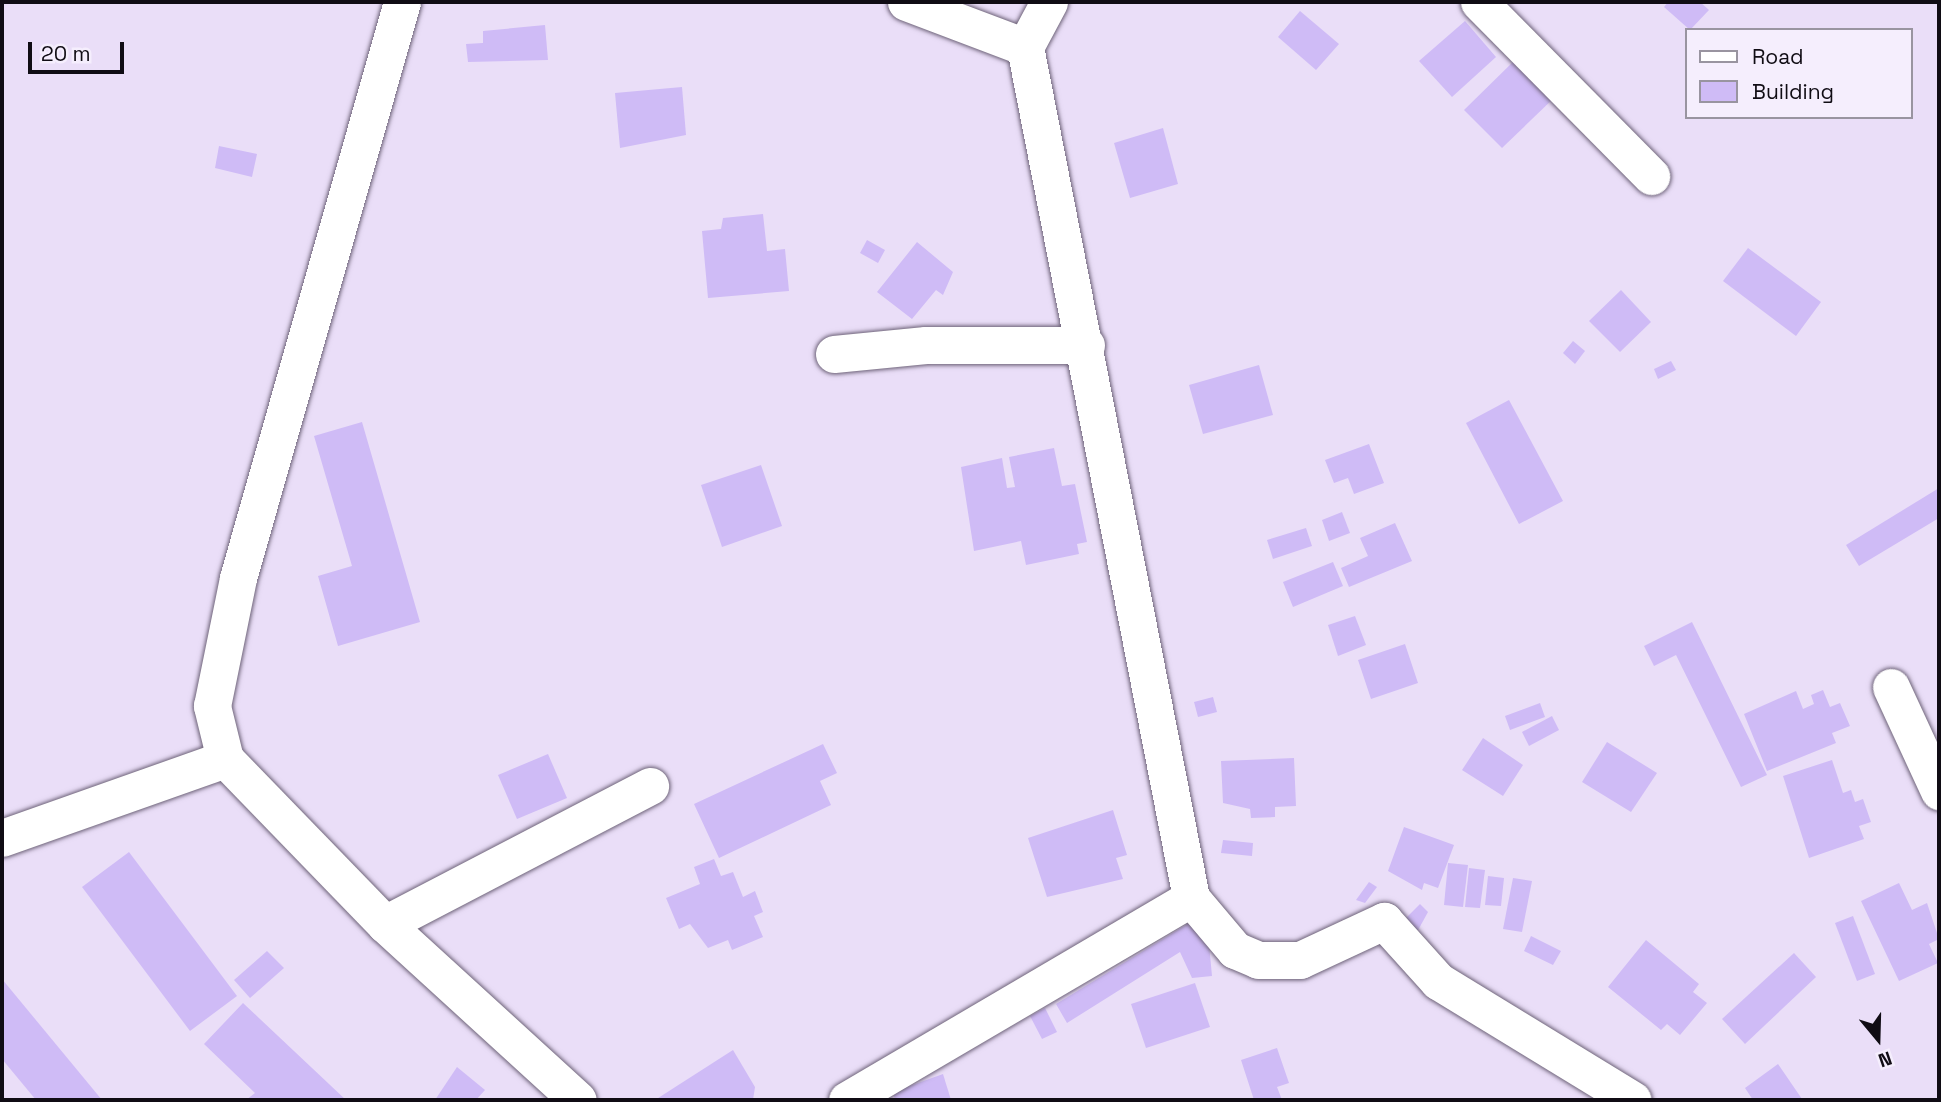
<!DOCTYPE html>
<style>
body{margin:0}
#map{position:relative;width:1941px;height:1102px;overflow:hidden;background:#eadef8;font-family:"Space Grotesk",sans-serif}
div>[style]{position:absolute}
.building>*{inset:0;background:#cfbbf6}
.roads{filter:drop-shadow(0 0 2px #6e6379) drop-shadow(0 0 2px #6e6379)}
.minor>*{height:37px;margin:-18.5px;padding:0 18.5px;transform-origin:18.5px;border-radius:18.5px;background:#fff}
span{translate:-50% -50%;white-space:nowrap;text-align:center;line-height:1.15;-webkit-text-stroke:6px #f5eefd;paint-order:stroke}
.frame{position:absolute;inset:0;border:4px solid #100c14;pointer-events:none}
.legend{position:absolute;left:1685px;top:28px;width:228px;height:91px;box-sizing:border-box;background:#f5eefd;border:2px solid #9994a0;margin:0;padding:9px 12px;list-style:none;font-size:21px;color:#100c14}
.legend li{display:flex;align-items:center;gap:14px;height:35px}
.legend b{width:35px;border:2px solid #9994a0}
.north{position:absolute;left:1843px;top:1004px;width:70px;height:70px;-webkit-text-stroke:5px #f5eefd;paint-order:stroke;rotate:161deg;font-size:19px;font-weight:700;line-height:28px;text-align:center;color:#100c14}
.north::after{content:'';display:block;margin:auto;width:24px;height:32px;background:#100c14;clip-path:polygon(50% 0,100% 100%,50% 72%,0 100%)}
.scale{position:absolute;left:28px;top:42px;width:96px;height:32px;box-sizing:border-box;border:4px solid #100c14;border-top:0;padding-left:9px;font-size:21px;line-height:24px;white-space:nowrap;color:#100c14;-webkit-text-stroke:5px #f5eefd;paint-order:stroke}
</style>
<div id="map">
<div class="building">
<div style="clip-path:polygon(1668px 2px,1700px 2px,1709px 10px,1690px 30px,1664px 7px)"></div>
<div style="clip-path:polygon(1300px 11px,1339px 44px,1316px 70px,1278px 37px)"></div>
<div style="clip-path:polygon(1465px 21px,1496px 57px,1452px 97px,1419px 61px)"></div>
<div style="clip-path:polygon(545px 25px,548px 60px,468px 62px,466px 44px,483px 43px,483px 31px)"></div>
<div style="clip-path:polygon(1518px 57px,1556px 96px,1502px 148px,1464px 110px)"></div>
<div style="clip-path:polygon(682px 87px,686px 135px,620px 148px,615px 93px)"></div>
<div style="clip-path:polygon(1163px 128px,1178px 184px,1130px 198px,1114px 143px)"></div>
<div style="clip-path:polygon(219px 146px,257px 154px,252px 177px,215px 168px)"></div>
<div style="clip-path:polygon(763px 214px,767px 251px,785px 249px,789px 291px,708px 298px,702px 231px,721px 229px,723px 218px)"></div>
<div style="clip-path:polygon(867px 240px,885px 250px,878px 263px,860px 253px)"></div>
<div style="clip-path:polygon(917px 242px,953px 272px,943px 295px,936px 290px,912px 319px,877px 292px)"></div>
<div style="clip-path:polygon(1748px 248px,1821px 302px,1796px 336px,1723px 281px)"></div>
<div style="clip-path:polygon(1621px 290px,1651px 322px,1620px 352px,1589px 321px)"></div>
<div style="clip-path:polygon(1573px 341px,1585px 351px,1575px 364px,1563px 353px)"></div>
<div style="clip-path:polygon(1671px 361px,1676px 370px,1658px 379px,1654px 369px)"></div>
<div style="clip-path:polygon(1259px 365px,1273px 415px,1203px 434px,1189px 385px)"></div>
<div style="clip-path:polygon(1509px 400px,1563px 501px,1519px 524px,1466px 423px)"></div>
<div style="clip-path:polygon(362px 422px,420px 622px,338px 646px,318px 576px,352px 566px,314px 436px)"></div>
<div style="clip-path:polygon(1369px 444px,1384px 483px,1354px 494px,1348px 478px,1334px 483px,1325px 460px)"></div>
<div style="clip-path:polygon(1054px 448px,1062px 486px,1075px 484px,1087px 542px,1077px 544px,1079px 554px,1026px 565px,1021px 541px,974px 551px,961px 467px,1002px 458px,1007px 488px,1015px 487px,1009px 457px)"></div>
<div style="clip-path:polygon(761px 465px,782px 526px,722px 547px,701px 485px)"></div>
<div style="clip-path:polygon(1939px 488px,1939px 518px,1859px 566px,1846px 545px)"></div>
<div style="clip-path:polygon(1342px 512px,1350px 533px,1329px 541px,1322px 520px)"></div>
<div style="clip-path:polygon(1395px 523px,1412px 561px,1349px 587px,1341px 568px,1368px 556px,1360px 538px)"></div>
<div style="clip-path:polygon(1306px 528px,1312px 546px,1273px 559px,1267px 540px)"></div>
<div style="clip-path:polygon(1333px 562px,1343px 586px,1293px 607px,1283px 582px)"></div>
<div style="clip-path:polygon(1355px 616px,1366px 645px,1338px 656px,1328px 625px)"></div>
<div style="clip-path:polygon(1692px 622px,1767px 775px,1741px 787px,1676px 655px,1654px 666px,1644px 646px)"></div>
<div style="clip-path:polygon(1405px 644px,1418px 683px,1371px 699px,1358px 660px)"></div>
<div style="clip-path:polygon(1823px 690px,1830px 707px,1840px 703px,1850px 726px,1832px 733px,1836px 743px,1767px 771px,1744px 714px,1796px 691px,1803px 709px,1814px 704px,1811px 695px)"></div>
<div style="clip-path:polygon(1213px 697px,1217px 712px,1198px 717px,1194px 702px)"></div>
<div style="clip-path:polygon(1540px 703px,1545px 717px,1510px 730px,1505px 716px)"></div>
<div style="clip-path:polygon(1552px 716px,1559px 730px,1529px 746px,1522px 732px)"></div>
<div style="clip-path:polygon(1483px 738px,1523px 765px,1503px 796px,1462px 770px)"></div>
<div style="clip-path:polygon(1607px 742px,1657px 773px,1631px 812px,1582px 782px)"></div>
<div style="clip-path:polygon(823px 744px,837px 773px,820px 781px,831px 805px,719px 858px,694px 804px)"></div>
<div style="clip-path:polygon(548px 754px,567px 798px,517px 819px,498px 775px)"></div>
<div style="clip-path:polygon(1294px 758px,1296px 806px,1275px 807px,1275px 817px,1251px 818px,1250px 809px,1223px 803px,1221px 761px)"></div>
<div style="clip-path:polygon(1832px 760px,1843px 793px,1851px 790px,1855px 802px,1863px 799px,1871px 822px,1859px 826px,1864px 839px,1809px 858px,1783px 776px)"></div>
<div style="clip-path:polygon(1113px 810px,1127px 855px,1116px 858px,1123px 879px,1047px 897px,1028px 838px)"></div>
<div style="clip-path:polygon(1404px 827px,1454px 845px,1438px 888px,1424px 883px,1422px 890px,1388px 871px)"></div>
<div style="clip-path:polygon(1223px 840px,1253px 843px,1252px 856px,1221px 853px)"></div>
<div style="clip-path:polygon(129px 852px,237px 996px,190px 1031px,82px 887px)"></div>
<div style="clip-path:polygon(714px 859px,721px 876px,733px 872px,743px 897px,755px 891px,763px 912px,754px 916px,763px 937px,732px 950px,728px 940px,708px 948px,690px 924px,679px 929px,666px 898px,700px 884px,694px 867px)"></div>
<div style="clip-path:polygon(1448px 863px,1468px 865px,1463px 907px,1444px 905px)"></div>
<div style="clip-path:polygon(1469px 868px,1485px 870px,1480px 908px,1465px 907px)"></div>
<div style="clip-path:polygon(1488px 876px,1504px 878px,1501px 906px,1485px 905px)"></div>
<div style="clip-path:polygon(1513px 878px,1532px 881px,1522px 932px,1503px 929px)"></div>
<div style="clip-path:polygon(1369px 882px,1377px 887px,1365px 903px,1356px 900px)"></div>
<div style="clip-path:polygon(1899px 883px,1912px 910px,1927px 903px,1939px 939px,1929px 944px,1938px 963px,1899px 981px,1861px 901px)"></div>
<div style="clip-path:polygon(1420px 904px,1428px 912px,1417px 932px,1404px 920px)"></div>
<div style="clip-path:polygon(1853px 916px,1875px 974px,1857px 981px,1835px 923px)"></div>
<div style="clip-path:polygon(1191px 922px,1209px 944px,1212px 976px,1192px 978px,1180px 952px,1067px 1023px,1056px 1004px)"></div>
<div style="clip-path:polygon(1531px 936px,1561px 951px,1553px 965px,1524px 951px)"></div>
<div style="clip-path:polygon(1646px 940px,1699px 984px,1693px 992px,1707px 1003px,1680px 1035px,1667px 1024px,1661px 1030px,1608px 987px)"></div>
<div style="clip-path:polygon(267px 951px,284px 968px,250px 998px,234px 980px)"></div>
<div style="clip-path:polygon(1794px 953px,1816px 977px,1745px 1044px,1722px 1019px)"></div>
<div style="clip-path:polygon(2px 979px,102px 1100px,36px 1100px,2px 1059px)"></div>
<div style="clip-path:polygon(1195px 983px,1210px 1027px,1146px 1048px,1131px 1004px)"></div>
<div style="clip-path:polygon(243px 1003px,346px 1100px,246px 1100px,255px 1093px,204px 1044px)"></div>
<div style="clip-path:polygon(1045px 1008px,1057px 1032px,1042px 1039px,1030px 1016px)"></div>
<div style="clip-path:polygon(1277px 1048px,1289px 1083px,1277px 1087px,1282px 1100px,1254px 1100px,1241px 1060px)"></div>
<div style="clip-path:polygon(733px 1050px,755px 1087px,753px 1100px,655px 1100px)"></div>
<div style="clip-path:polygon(1778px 1064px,1802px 1099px,1753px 1100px,1745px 1088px)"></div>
<div style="clip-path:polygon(457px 1067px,485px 1090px,476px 1100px,435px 1100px)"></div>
<div style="clip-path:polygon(943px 1074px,951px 1100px,895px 1100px,893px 1092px)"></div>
</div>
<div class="roads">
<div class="minor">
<div style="left:906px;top:2px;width:127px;rotate:20.7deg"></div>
<div style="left:1049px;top:2px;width:51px;rotate:118.1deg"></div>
<div style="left:1025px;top:47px;width:867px;rotate:78.96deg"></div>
<div style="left:1191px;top:898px;width:68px;rotate:49.8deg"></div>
<div style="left:1235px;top:950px;width:25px;rotate:23deg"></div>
<div style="left:1258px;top:960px;width:42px"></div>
<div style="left:1300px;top:960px;width:93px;rotate:-24.9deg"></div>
<div style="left:1384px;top:921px;width:81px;rotate:48deg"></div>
<div style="left:1438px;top:981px;width:228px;rotate:31.4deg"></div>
<div style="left:1479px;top:2px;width:245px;rotate:45.3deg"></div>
<div style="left:834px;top:354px;width:92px;rotate:-5.6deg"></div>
<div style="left:926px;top:345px;width:160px"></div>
<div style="left:1891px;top:687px;width:115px;rotate:65.2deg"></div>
<div style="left:225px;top:759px;width:55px;rotate:-103.8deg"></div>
<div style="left:212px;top:706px;width:131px;rotate:-78.5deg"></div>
<div style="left:238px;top:578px;width:599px;rotate:-74.11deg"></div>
<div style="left:2px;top:838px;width:237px;rotate:-19.5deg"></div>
<div style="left:225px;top:759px;width:230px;rotate:45.9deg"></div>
<div style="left:385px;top:924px;width:261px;rotate:42.4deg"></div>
<div style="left:385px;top:924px;width:299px;rotate:-27.5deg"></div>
<div style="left:847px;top:1100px;width:399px;rotate:-30.4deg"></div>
</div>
</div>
<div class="frame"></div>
<ul class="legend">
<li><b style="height:9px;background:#fff"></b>Road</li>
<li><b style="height:19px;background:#cfbbf6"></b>Building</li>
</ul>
<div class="north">N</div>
<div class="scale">20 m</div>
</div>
